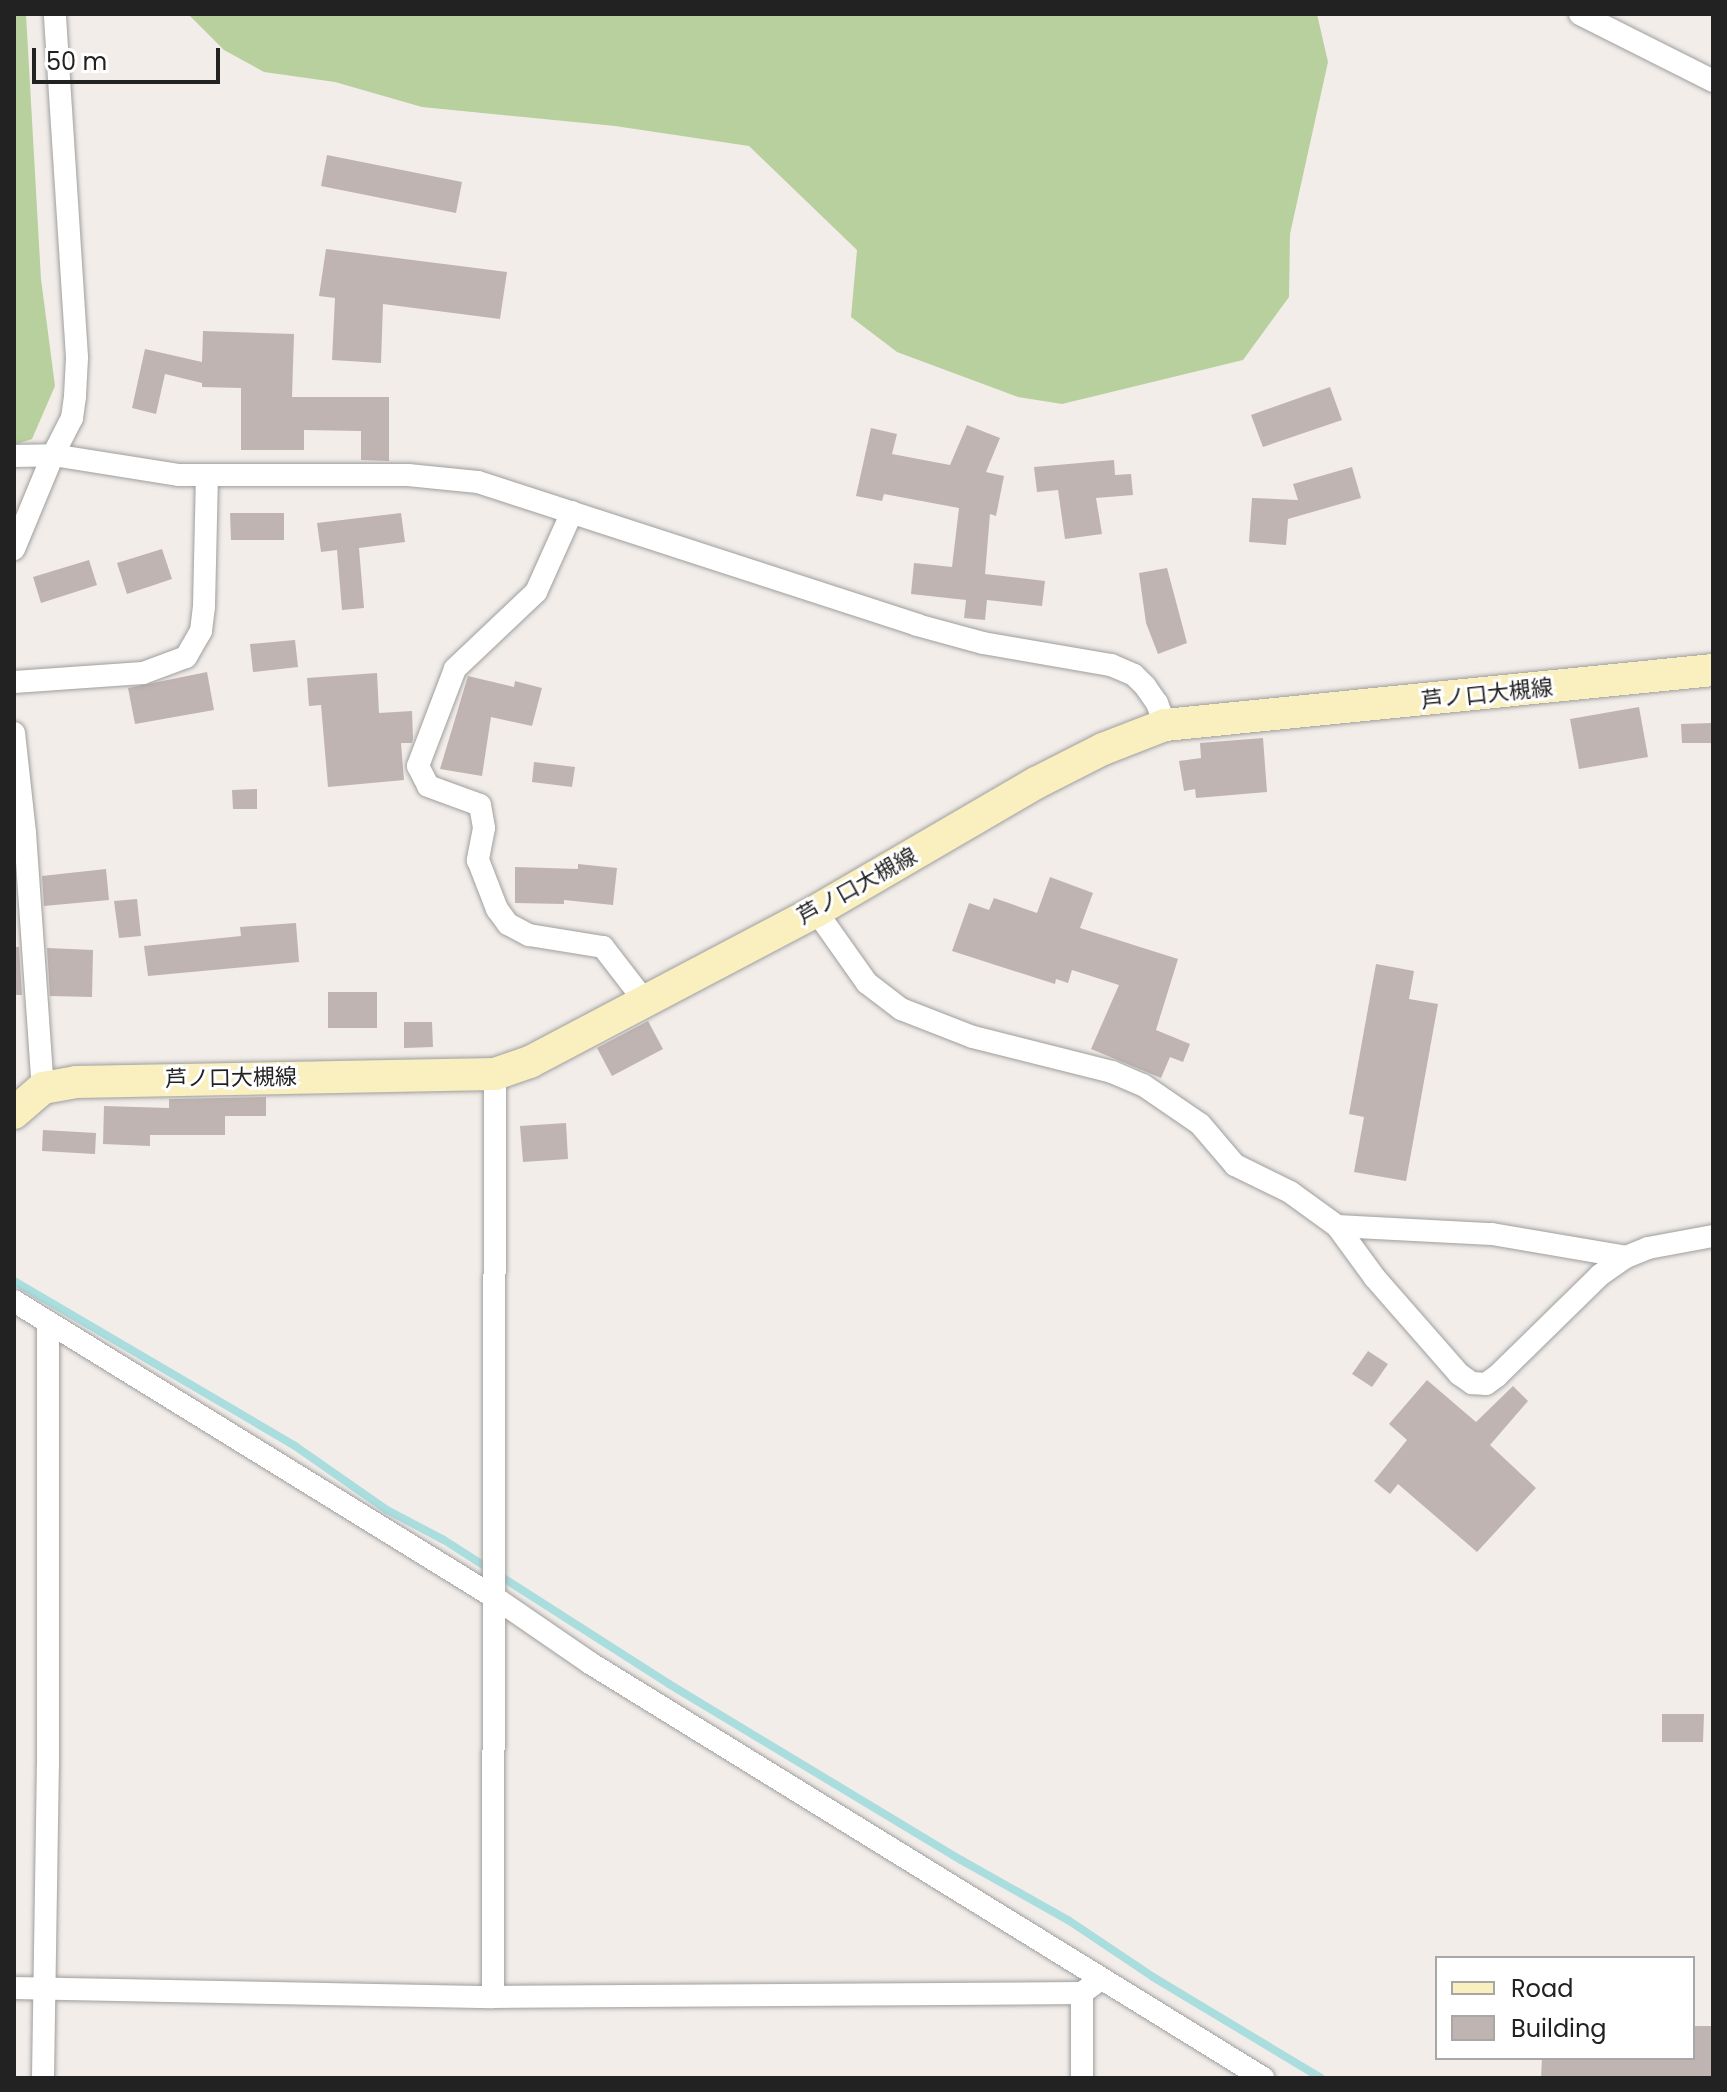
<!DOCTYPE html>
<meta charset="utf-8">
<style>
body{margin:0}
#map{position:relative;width:1727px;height:2092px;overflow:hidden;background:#f2ede9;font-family:Poppins,"Noto Sans JP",sans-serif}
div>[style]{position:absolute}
.forest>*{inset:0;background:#b8d09e}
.stream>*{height:8px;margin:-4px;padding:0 4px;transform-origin:4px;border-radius:4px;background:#aaddde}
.building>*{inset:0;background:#bfb4b2}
.roads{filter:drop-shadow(0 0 2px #9f9f9f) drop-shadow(0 0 2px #9f9f9f)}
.street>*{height:22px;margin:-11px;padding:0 11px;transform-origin:11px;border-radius:11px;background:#fff}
.secondary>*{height:32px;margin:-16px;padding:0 16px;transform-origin:16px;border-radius:16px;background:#f9efbf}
span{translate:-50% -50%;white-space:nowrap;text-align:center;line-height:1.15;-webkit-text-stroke:6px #fff;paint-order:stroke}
.street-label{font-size:22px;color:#222}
.frame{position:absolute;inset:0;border:16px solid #222;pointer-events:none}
.legend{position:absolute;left:1435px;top:1956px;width:260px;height:104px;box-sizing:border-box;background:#fff;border:2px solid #a7a7a7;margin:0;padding:10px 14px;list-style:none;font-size:24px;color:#222}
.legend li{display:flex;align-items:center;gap:16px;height:40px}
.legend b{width:40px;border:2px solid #a7a7a7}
.scale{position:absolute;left:32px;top:48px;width:188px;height:36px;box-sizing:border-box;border:4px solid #222;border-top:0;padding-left:10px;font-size:24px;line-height:28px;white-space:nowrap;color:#222;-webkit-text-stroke:6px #fff;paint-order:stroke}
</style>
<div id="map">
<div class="forest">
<div style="clip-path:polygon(14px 14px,26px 14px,41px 279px,55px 386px,32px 439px,14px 445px)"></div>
<div style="clip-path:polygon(188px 14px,1317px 14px,1328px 62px,1290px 234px,1289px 297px,1243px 360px,1062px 404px,1018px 397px,897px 352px,851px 317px,857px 250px,749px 146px,615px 126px,422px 107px,335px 82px,264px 72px,224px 50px)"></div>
</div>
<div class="stream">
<div style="left:14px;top:1281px;width:326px;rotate:30.4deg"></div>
<div style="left:295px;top:1446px;width:112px;rotate:34.8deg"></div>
<div style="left:387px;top:1510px;width:64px;rotate:27.8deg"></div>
<div style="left:444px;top:1540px;width:267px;rotate:32.6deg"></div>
<div style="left:669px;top:1684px;width:341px;rotate:31.1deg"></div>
<div style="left:961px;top:1860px;width:123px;rotate:29.3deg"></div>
<div style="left:1068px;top:1920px;width:102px;rotate:33.8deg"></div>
<div style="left:1153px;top:1977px;width:196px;rotate:31deg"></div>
</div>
<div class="building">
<div style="clip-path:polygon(327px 155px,462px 182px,456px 213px,321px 186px)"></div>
<div style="clip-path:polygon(326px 249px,507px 272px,500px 319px,383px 304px,381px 363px,332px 360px,335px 298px,319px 296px)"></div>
<div style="clip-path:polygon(203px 331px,294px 334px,292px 397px,389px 397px,389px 461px,361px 460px,361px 431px,304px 430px,304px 450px,241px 450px,241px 388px,202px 387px,202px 383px,165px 374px,156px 414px,132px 408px,145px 349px,202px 362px)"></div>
<div style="clip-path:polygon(1330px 387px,1342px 420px,1263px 447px,1251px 415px)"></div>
<div style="clip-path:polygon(967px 425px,1000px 438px,986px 472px,1004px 476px,996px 516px,990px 514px,985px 574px,1045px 581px,1042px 606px,987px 600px,985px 620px,964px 618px,966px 600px,911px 594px,914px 563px,952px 567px,959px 508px,884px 494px,882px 501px,856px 496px,871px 428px,897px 434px,892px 454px,950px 465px)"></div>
<div style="clip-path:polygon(1114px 460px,1115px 475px,1131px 474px,1133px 495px,1096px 498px,1102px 534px,1065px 539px,1058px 490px,1037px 492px,1034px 467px)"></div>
<div style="clip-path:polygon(1352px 467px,1361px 498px,1288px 519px,1286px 545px,1249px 542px,1252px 498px,1298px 500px,1293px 484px)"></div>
<div style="clip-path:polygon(230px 513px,284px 513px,284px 540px,231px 540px)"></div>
<div style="clip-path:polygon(401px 513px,405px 542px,359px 548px,364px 608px,342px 610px,337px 550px,321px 552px,317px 523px)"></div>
<div style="clip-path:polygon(162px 549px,172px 579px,127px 594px,117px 563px)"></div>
<div style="clip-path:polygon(89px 560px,97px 585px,41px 603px,33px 577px)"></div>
<div style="clip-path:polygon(1167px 568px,1187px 643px,1158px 654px,1146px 623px,1139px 573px)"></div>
<div style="clip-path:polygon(295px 640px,298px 667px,253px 672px,250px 644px)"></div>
<div style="clip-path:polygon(207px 672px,214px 710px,135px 724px,128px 688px)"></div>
<div style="clip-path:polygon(377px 673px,379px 713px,412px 711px,413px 739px,412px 743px,401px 743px,404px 780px,328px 787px,321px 705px,309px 706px,307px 678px)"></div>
<div style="clip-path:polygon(468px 676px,514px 687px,515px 681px,542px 688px,532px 726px,491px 717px,482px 776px,440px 769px)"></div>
<div style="clip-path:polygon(1639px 707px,1648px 757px,1579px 769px,1570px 719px)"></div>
<div style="clip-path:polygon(1713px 723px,1713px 743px,1682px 743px,1681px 724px)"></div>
<div style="clip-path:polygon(1263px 738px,1267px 792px,1196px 798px,1195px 789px,1184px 791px,1179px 761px,1201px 758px,1200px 743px)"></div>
<div style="clip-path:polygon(534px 762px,575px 767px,572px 787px,532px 782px)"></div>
<div style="clip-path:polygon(257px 789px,257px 809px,233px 809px,232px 790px)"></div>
<div style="clip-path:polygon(578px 864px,617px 868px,613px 905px,564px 900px,564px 904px,515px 903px,515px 867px,578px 869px)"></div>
<div style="clip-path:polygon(106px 869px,109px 900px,44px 906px,42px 876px)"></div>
<div style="clip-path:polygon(1050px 877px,1093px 893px,1080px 928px,1178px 959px,1156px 1030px,1190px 1044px,1183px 1062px,1170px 1057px,1161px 1078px,1091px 1049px,1119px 985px,1072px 970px,1068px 983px,1056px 979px,1055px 984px,952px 951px,969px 903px,989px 910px,994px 898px,1037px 913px)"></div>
<div style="clip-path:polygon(137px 899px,141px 936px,119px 938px,114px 901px)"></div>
<div style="clip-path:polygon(296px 923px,299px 962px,148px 976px,144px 946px,241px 936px,240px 927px)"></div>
<div style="clip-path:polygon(14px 947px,19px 947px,22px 995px,14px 995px)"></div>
<div style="clip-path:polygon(47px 948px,93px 950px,92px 997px,50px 996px)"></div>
<div style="clip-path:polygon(1376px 964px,1414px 971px,1409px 999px,1438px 1004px,1406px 1181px,1354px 1172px,1364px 1117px,1349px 1114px)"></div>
<div style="clip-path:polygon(328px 992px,377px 992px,377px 1028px,328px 1028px)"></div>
<div style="clip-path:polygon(648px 1021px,663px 1049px,612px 1076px,597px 1048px)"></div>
<div style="clip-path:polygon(404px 1022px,432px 1022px,433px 1047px,404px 1048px)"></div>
<div style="clip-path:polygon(266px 1097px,266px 1116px,225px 1116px,225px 1135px,150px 1135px,150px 1146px,103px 1144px,104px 1106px,169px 1108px,169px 1099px)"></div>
<div style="clip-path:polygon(566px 1123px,568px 1159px,523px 1162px,520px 1126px)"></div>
<div style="clip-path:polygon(43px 1130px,96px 1133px,95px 1154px,42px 1151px)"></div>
<div style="clip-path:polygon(1368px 1351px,1388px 1364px,1372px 1387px,1352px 1374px)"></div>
<div style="clip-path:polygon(1427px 1380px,1476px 1422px,1513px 1386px,1528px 1401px,1490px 1445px,1536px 1488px,1477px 1552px,1398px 1484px,1390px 1494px,1374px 1481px,1407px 1440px,1389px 1424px)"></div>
<div style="clip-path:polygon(1662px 1714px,1704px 1714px,1703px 1742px,1662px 1742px)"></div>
<div style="clip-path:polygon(1693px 2026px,1713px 2026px,1713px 2078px,1541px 2078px,1542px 2058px,1693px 2058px)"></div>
</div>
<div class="roads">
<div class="street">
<div style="left:1580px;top:14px;width:149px;rotate:26.7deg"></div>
<div style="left:14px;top:456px;width:39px;rotate:-1deg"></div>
<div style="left:53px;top:455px;width:128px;rotate:9deg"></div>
<div style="left:179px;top:475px;width:229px"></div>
<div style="left:408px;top:475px;width:70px;rotate:5.7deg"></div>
<div style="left:478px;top:482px;width:462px;rotate:18deg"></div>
<div style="left:917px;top:625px;width:68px;rotate:15.3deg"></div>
<div style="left:983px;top:643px;width:130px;rotate:9.8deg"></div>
<div style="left:1111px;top:665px;width:25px;rotate:23deg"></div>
<div style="left:1134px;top:675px;width:16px;rotate:45deg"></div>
<div style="left:1145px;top:686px;width:21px;rotate:55deg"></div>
<div style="left:1157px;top:703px;width:23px;rotate:70deg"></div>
<div style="left:572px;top:512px;width:88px;rotate:114.2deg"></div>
<div style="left:536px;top:592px;width:112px;rotate:136.5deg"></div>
<div style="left:455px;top:669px;width:104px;rotate:110.9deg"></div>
<div style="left:418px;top:766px;width:22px;rotate:63deg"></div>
<div style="left:428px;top:786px;width:55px;rotate:20.1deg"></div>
<div style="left:480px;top:805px;width:23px;rotate:80deg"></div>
<div style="left:484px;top:828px;width:33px;rotate:101deg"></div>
<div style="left:478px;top:860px;width:53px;rotate:68.8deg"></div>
<div style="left:497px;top:909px;width:19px;rotate:54deg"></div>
<div style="left:508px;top:924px;width:24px;rotate:28deg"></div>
<div style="left:529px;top:935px;width:75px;rotate:9.2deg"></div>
<div style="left:603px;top:947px;width:67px;rotate:52.3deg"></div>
<div style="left:14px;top:549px;width:102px;rotate:-67.5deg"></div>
<div style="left:53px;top:455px;width:42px;rotate:-62.8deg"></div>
<div style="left:72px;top:418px;width:22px;rotate:-82deg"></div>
<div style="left:75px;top:396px;width:39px;rotate:-87deg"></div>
<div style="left:77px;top:357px;width:344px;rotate:-93.7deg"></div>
<div style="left:14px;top:682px;width:129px;rotate:-4deg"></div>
<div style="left:143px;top:673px;width:46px;rotate:-20.4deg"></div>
<div style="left:186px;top:657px;width:30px;rotate:-60deg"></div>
<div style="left:201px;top:631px;width:25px;rotate:-83deg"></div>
<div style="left:204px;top:606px;width:130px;rotate:-88.7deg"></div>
<div style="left:14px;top:733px;width:101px;rotate:83.7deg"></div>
<div style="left:25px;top:833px;width:256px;rotate:86deg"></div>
<div style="left:816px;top:911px;width:88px;rotate:54.7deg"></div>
<div style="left:867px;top:983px;width:43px;rotate:37.4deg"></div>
<div style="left:901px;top:1009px;width:77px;rotate:21.3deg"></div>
<div style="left:973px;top:1037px;width:143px;rotate:14.1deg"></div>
<div style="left:1112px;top:1072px;width:34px;rotate:23deg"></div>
<div style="left:1143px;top:1085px;width:69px;rotate:34.4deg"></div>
<div style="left:1200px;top:1124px;width:54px;rotate:49.5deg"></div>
<div style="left:1235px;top:1165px;width:61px;rotate:26.1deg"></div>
<div style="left:1290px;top:1192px;width:58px;rotate:35.9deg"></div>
<div style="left:1337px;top:1226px;width:64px;rotate:53.8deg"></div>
<div style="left:1375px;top:1278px;width:128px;rotate:48.8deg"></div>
<div style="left:1459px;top:1374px;width:16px;rotate:35deg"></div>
<div style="left:1472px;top:1383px;width:14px;rotate:4deg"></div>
<div style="left:1486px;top:1384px;width:14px;rotate:-36deg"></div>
<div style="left:1497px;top:1376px;width:144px;rotate:-44.4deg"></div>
<div style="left:1600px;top:1275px;width:32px;rotate:-35deg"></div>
<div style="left:1626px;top:1257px;width:24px;rotate:-22deg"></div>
<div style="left:1648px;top:1248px;width:66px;rotate:-10.5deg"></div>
<div style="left:1337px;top:1226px;width:155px;rotate:3deg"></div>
<div style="left:1492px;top:1234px;width:136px;rotate:9.7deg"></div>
<div style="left:14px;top:1301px;width:564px;rotate:31.66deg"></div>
<div style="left:494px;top:1597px;width:116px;rotate:34.5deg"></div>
<div style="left:590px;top:1663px;width:791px;rotate:31.66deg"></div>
<div style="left:14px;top:1988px;width:479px;rotate:1.1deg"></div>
<div style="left:493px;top:1997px;width:589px;rotate:-0.39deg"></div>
<div style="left:1082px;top:1993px;width:21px;rotate:-37deg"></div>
<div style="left:1082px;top:1993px;width:85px;rotate:90deg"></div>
<div style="left:493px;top:1997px;width:923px;rotate:-89.88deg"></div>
<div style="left:43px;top:2078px;width:314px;rotate:-89.1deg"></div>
<div style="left:48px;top:1764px;width:441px;rotate:-90deg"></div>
</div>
<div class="secondary">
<div style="left:14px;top:1113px;width:38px;rotate:-41deg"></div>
<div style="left:43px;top:1088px;width:34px;rotate:-10deg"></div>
<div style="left:76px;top:1082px;width:419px;rotate:-1.1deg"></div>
<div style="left:495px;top:1074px;width:37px;rotate:-19deg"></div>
<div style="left:530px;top:1062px;width:323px;rotate:-27.8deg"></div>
<div style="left:816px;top:911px;width:255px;rotate:-30.2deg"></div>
<div style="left:1036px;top:783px;width:75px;rotate:-26.9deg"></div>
<div style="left:1103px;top:749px;width:66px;rotate:-21.2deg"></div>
<div style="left:1165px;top:725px;width:551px;rotate:-5.73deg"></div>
</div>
</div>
<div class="street-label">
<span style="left:1487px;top:694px;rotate:-6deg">芦ノ口大槻線</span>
<span style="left:857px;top:886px;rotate:-29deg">芦ノ口大槻線</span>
<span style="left:231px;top:1078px;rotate:-1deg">芦ノ口大槻線</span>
</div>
<div class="frame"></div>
<ul class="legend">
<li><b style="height:10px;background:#f9efbf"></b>Road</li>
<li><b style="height:22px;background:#bfb4b2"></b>Building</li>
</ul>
<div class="scale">50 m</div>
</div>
